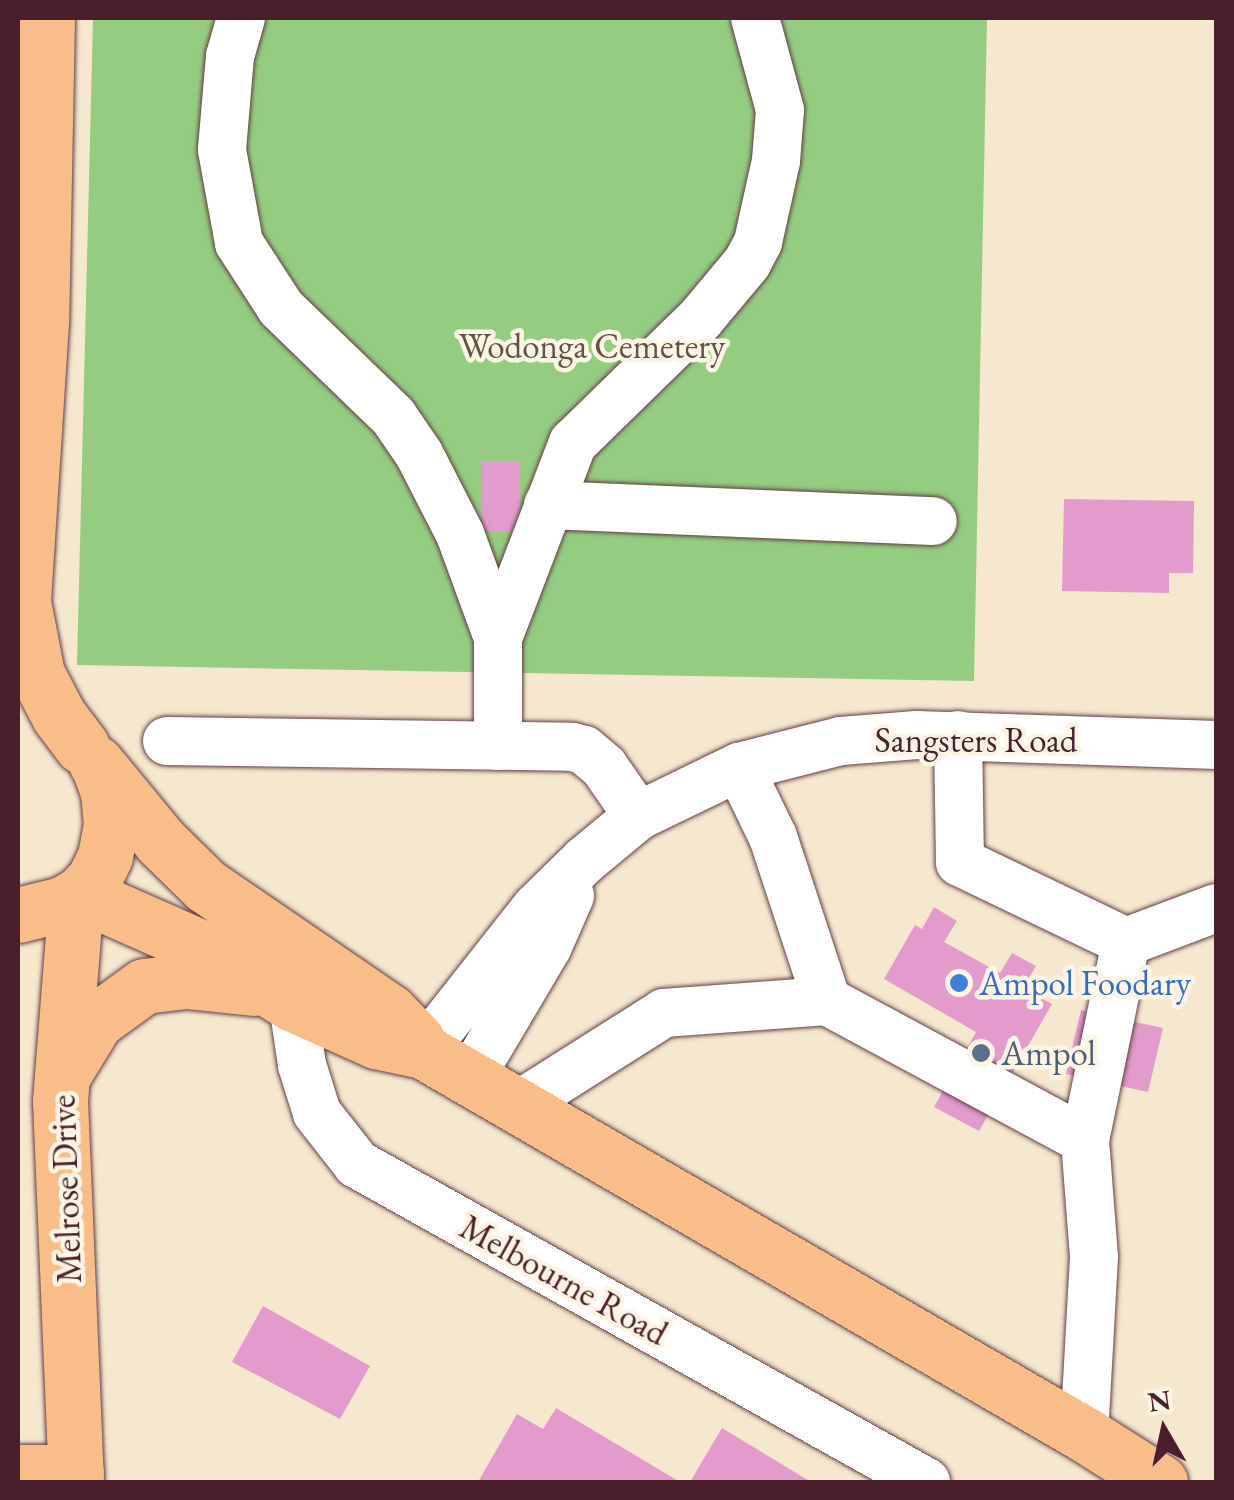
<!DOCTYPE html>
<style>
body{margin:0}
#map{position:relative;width:1234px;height:1500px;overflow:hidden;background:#f5e8cf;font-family:"EB Garamond",serif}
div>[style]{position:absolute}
.green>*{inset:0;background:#94cd81}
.building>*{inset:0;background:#e29bcb}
.roads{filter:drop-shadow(0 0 2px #643d44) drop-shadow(0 0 2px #643d44)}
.minor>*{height:48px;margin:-24px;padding:0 24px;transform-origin:24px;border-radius:24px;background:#fff}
.major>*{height:55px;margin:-27.5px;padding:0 27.5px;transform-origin:27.5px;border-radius:27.5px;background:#f8bd89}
.dots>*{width:28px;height:28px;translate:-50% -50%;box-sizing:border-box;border:5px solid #fcf5e5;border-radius:50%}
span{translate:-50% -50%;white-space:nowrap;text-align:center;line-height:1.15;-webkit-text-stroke:9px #fcf5e5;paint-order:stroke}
.park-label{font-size:35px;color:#605345}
.street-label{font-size:35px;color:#4a1f2b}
.shop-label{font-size:35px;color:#366cbe}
.left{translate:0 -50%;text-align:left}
.service-label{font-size:35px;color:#4e5e75}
.frame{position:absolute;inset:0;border:20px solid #4a1f2b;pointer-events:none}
.north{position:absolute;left:1114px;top:1380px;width:100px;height:100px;-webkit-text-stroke:8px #fcf5e5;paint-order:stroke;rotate:351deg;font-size:28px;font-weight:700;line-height:40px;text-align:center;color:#4a1f2b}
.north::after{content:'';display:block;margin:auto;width:35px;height:45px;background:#4a1f2b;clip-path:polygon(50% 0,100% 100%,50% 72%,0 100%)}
</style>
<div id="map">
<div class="green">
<div style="clip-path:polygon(93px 18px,987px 18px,974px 681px,77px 665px)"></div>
</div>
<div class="building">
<div style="clip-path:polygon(482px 461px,520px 461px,519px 532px,481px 532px)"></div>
<div style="clip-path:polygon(1064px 499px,1194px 501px,1193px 573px,1169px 573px,1169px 593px,1062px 591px)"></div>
<div style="clip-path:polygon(934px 907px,957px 921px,944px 942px,1000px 973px,1012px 953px,1036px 966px,1023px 988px,1052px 1004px,979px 1131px,934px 1107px,976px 1032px,884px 979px,915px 925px,922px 929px)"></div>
<div style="clip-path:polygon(1081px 1010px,1163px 1028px,1148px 1092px,1066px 1074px)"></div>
<div style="clip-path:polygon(263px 1306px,370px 1366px,340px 1419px,232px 1362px)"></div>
<div style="clip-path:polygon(556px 1408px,680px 1482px,478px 1482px,517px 1414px,543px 1429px)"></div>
<div style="clip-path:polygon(722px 1428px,811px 1482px,690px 1482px)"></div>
</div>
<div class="roads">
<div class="minor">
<div style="left:241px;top:18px;width:40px;rotate:106deg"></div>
<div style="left:230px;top:56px;width:94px;rotate:94.9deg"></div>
<div style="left:222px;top:150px;width:95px;rotate:79.6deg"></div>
<div style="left:239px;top:243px;width:77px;rotate:57.1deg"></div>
<div style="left:281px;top:308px;width:156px;rotate:44deg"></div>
<div style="left:393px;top:416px;width:46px;rotate:55.6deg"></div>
<div style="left:419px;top:454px;width:90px;rotate:62.9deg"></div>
<div style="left:460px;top:534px;width:111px;rotate:69.9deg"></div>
<div style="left:498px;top:638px;width:108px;rotate:90deg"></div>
<div style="left:548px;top:505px;width:385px;rotate:2.4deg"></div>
<div style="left:498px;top:638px;width:209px;rotate:-69deg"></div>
<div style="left:573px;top:443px;width:179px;rotate:-44.3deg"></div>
<div style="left:701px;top:318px;width:72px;rotate:-50.1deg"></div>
<div style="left:747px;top:263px;width:24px;rotate:-62deg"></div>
<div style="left:758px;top:242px;width:83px;rotate:-77.5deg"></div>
<div style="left:776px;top:161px;width:51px;rotate:-85.5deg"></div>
<div style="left:780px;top:110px;width:95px;rotate:-105.2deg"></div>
<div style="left:958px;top:735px;width:127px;rotate:89.1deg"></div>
<div style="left:960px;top:862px;width:184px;rotate:25.7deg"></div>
<div style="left:1126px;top:942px;width:202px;rotate:101.7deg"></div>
<div style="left:167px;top:741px;width:405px;rotate:0.8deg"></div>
<div style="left:572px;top:747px;width:12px;rotate:14deg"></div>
<div style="left:584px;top:750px;width:26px;rotate:40deg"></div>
<div style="left:604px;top:767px;width:60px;rotate:55.2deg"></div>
<div style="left:739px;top:767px;width:78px;rotate:64.1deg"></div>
<div style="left:773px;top:837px;width:173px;rotate:71.8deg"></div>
<div style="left:827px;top:1001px;width:293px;rotate:28.3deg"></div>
<div style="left:1085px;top:1140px;width:117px;rotate:85.6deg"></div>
<div style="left:1094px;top:1257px;width:177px;rotate:93.2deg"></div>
<div style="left:1126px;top:942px;width:96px;rotate:-20.7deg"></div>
<div style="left:293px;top:1004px;width:62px;rotate:81.6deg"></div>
<div style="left:302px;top:1065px;width:50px;rotate:72.6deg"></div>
<div style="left:317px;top:1113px;width:65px;rotate:51.9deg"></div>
<div style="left:357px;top:1164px;width:652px;rotate:29.2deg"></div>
<div style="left:423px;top:1051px;width:182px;rotate:-51.7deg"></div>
<div style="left:536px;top:908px;width:69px;rotate:-44.4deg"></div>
<div style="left:585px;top:860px;width:69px;rotate:-39.7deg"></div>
<div style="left:638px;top:816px;width:112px;rotate:-25.9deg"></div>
<div style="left:739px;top:767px;width:105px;rotate:-14.3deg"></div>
<div style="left:841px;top:741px;width:76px;rotate:-4.5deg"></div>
<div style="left:917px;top:735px;width:299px;rotate:1.9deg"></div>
<div style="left:470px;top:1078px;width:153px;rotate:-59.4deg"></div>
<div style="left:548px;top:946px;width:55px;rotate:-66.3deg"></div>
<div style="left:517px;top:1106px;width:174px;rotate:-32.3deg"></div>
<div style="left:664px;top:1013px;width:163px;rotate:-4.2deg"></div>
</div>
<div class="major">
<div style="left:47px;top:18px;width:304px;rotate:91.1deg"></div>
<div style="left:41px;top:322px;width:281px;rotate:93.7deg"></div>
<div style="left:23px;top:602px;width:73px;rotate:79deg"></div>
<div style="left:37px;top:674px;width:47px;rotate:62.4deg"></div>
<div style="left:59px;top:716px;width:38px;rotate:53deg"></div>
<div style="left:96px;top:763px;width:102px;rotate:50.6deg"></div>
<div style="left:161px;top:842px;width:63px;rotate:44.4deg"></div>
<div style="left:206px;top:886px;width:223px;rotate:34.4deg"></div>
<div style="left:390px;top:1012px;width:39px;rotate:46deg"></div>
<div style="left:80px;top:894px;width:131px;rotate:23.8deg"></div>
<div style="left:200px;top:947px;width:109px;rotate:31.5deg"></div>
<div style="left:293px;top:1004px;width:91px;rotate:24deg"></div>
<div style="left:376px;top:1041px;width:48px;rotate:12deg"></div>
<div style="left:423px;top:1051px;width:764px;rotate:30.09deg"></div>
<div style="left:1084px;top:1434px;width:90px;rotate:32.3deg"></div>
<div style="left:18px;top:915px;width:45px;rotate:-14deg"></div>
<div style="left:62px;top:904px;width:21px;rotate:-29deg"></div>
<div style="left:80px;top:894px;width:21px;rotate:-47deg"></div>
<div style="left:94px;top:879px;width:25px;rotate:-64deg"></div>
<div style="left:105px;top:856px;width:32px;rotate:-79deg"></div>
<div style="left:111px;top:825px;width:33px;rotate:-95deg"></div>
<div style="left:108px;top:792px;width:23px;rotate:-110deg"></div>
<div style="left:63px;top:1075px;width:63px;rotate:-58.6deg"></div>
<div style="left:96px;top:1021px;width:59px;rotate:-36.1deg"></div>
<div style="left:144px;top:986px;width:42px;rotate:-6.8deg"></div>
<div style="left:186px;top:981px;width:68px;rotate:5.9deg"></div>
<div style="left:18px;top:1472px;width:58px"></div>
<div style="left:76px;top:1482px;width:381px;rotate:-92.4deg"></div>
<div style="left:60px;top:1101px;width:205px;rotate:-85.5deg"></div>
</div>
</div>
<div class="dots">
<div style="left:959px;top:983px;background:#3f7fe0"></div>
<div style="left:981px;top:1053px;background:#5c6f8a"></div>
</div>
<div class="park-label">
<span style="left:592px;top:346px">Wodonga Cemetery</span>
</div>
<div class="street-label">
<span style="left:976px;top:740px">Sangsters Road</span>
<span style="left:66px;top:1189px;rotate:-92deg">Melrose Drive</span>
<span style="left:564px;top:1280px;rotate:29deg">Melbourne Road</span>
</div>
<div class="shop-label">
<span class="left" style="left:979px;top:983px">Ampol Foodary</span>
</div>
<div class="service-label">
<span class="left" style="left:1001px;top:1053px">Ampol</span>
</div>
<div class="frame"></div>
<div class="north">N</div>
</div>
